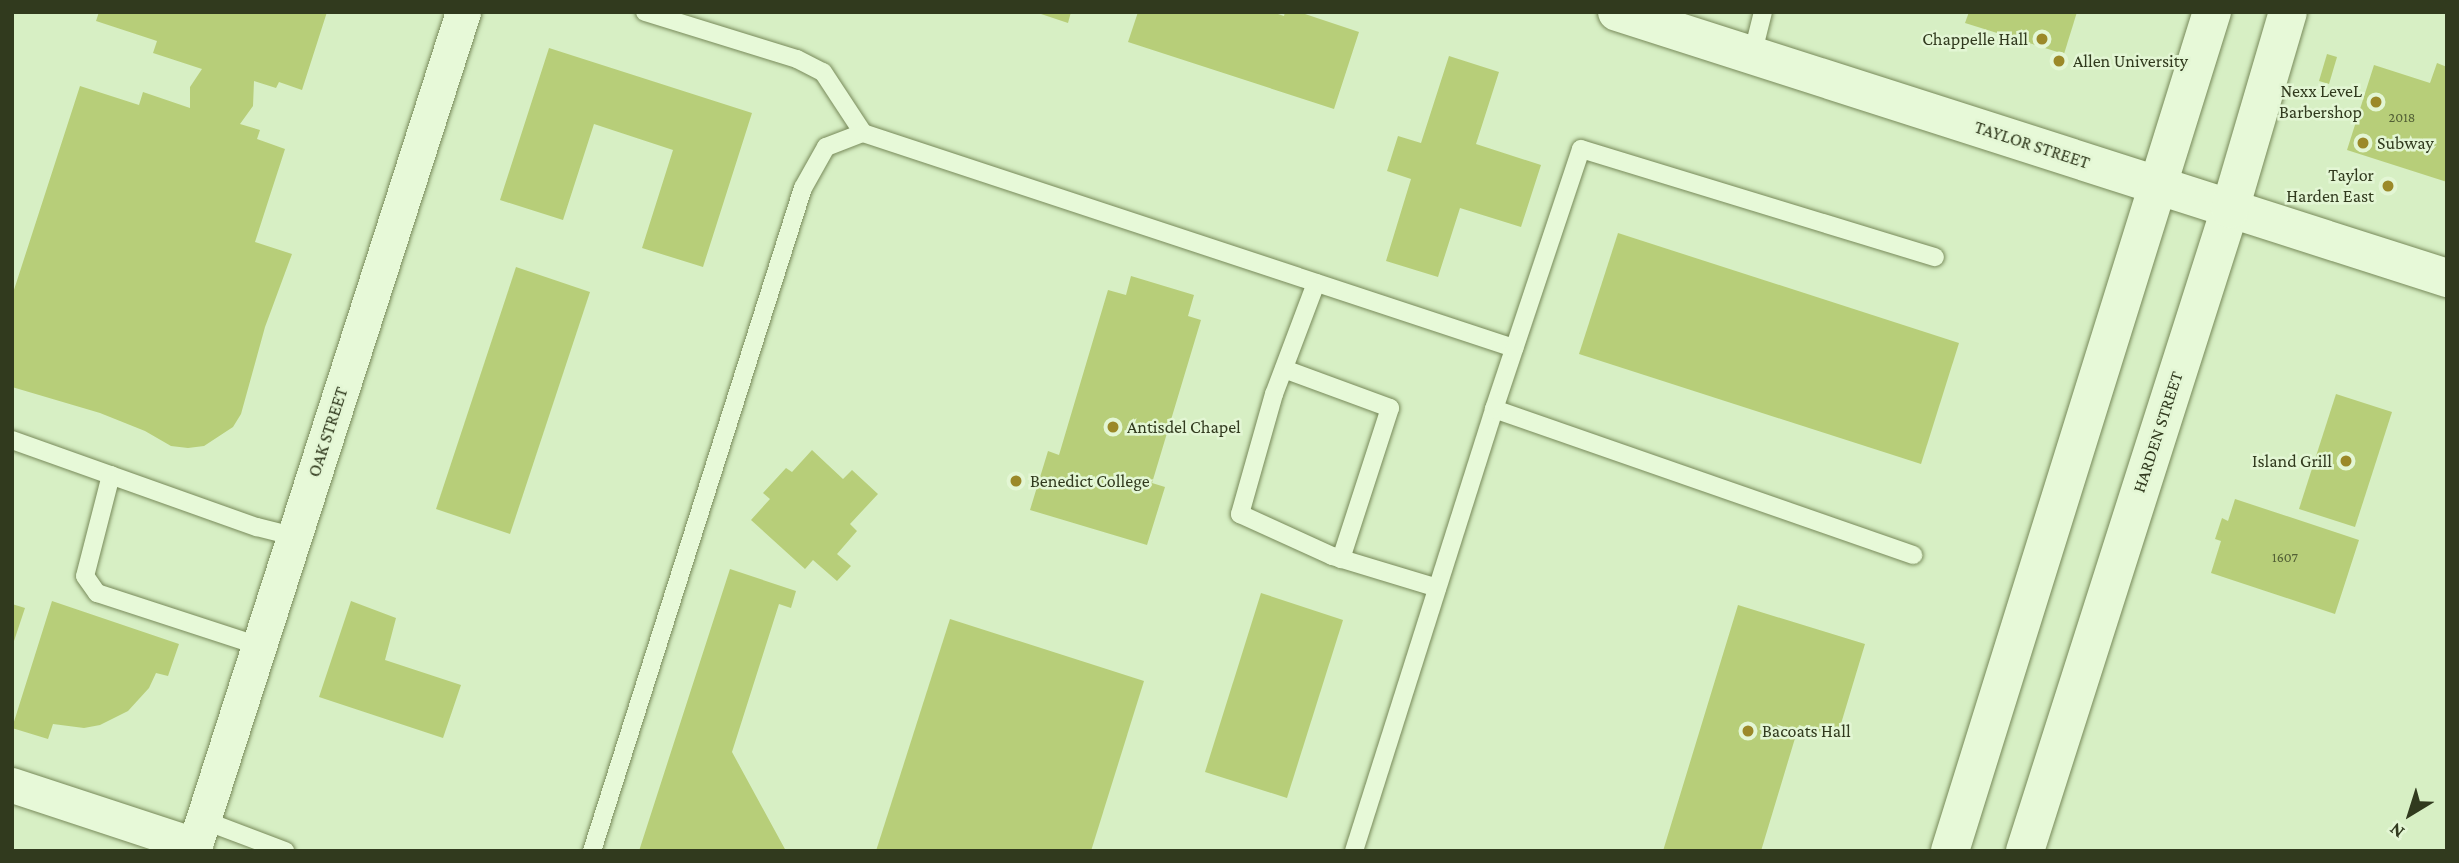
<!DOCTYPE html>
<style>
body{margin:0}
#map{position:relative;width:2459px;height:863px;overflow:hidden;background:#d7efc4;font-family:"Crimson Pro",serif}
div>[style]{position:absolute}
.building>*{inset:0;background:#b7ce79}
.roads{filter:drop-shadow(0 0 2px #788a5a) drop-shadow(0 0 2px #788a5a)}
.lane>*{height:18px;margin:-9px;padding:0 9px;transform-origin:9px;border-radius:9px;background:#e7f9d8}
.street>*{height:35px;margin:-17.5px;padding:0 17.5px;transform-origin:17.5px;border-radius:17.5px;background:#e7f9d8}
.secondary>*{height:38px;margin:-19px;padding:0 19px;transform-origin:19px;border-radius:19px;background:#e7f9d8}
.dots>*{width:19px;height:19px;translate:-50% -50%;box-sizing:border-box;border:4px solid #e3f6d4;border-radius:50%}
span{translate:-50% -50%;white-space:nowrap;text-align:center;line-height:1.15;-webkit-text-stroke:5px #e3f6d4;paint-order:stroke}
.number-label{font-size:14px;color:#525f35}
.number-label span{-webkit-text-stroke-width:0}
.poi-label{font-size:18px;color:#313a1e}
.right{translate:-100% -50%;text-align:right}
.left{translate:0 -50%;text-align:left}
.street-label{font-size:18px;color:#313a1e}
.frame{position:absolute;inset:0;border:14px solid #313a1e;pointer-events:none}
.north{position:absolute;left:2375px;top:779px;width:70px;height:70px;-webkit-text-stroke:5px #e3f6d4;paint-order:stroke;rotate:218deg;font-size:19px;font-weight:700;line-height:28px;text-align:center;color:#313a1e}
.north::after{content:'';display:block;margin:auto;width:24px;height:32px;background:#313a1e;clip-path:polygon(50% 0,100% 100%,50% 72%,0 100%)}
</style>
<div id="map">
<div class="building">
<div style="clip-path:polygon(99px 12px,327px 12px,302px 90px,279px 82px,276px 88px,254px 81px,253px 106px,240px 124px,260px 130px,257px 139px,285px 149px,255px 242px,292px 254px,265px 327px,241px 414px,233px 427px,204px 446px,188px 448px,171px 446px,145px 431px,100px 413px,12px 387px,12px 296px,80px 86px,139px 105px,143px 92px,190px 108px,190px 87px,202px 69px,153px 53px,157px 41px,96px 21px)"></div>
<div style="clip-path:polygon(1035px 12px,1071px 12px,1068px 23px)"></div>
<div style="clip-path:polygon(1138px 12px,1272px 12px,1284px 16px,1285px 12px,1299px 12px,1359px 32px,1334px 109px,1128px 42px)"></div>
<div style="clip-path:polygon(1969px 12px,2077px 12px,2064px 54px,1965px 23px)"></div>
<div style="clip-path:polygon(549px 48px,752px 113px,703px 267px,642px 248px,673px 150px,594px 124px,563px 220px,500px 200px)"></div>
<div style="clip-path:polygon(2327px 54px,2337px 57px,2329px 84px,2319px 81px)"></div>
<div style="clip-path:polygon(1449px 56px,1499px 72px,1476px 144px,1541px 165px,1521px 227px,1460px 208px,1438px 277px,1386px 261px,1411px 179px,1387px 171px,1398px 136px,1421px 143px)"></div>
<div style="clip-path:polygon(2437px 63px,2447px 67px,2447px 182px,2347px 150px,2374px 65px,2430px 83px)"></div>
<div style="clip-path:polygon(1618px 233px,1959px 343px,1921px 464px,1579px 354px)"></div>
<div style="clip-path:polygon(516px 267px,590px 292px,510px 534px,436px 509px)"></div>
<div style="clip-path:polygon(1131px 276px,1194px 295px,1188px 316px,1201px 320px,1152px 483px,1165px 487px,1147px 545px,1030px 510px,1048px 451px,1059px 455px,1108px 290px,1126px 295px)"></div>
<div style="clip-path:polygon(2336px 394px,2392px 412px,2355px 527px,2299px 509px)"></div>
<div style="clip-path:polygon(812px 450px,843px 479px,852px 470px,878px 494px,850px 524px,857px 531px,837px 554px,851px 566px,837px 581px,813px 560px,805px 569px,751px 520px,770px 499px,763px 493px,786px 468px,792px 472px)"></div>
<div style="clip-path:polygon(2235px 499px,2359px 540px,2335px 614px,2211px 573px,2221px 541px,2215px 539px,2222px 518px,2228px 521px)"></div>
<div style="clip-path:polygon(730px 569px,796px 591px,791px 608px,779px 604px,732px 752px,786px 851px,639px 851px)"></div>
<div style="clip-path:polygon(1261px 593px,1343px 620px,1287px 798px,1205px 772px)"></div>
<div style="clip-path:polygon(52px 601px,179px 644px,168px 676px,156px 673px,149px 688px,128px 711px,100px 725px,84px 728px,53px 724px,48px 739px,12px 728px)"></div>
<div style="clip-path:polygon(351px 601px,396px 618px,385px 660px,461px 685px,443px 738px,319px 697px)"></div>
<div style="clip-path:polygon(12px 604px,25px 608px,13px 644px,12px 644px)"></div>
<div style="clip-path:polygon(1738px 605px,1865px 644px,1837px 737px,1799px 725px,1761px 851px,1663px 851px)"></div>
<div style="clip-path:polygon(950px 619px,1144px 681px,1091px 851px,876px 851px)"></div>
</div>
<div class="roads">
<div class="lane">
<div style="left:645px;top:12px;width:159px;rotate:17.2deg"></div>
<div style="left:797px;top:59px;width:29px;rotate:27deg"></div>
<div style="left:823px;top:72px;width:73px;rotate:56.7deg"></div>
<div style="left:1752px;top:56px;width:45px;rotate:-76deg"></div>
<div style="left:1316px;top:283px;width:119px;rotate:110.7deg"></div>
<div style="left:1274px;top:394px;width:125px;rotate:105.8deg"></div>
<div style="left:1240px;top:514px;width:101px;rotate:24.5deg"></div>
<div style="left:1332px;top:556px;width:110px;rotate:16.9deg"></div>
<div style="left:1284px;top:369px;width:113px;rotate:20.2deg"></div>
<div style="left:1390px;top:408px;width:159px;rotate:108deg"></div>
<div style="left:1494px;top:409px;width:444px;rotate:19.2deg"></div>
<div style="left:12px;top:440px;width:260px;rotate:19.6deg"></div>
<div style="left:257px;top:527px;width:38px;rotate:14deg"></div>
<div style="left:111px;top:475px;width:104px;rotate:104.4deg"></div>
<div style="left:85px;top:576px;width:21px;rotate:55deg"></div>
<div style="left:97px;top:593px;width:170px;rotate:18.1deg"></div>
<div style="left:203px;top:820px;width:88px;rotate:20.7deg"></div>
<div style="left:592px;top:851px;width:696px;rotate:-72.35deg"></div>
<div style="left:803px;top:188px;width:47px;rotate:-60.7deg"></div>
<div style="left:826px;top:147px;width:40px;rotate:-21deg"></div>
<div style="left:863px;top:133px;width:686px;rotate:18.28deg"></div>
<div style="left:1354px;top:851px;width:464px;rotate:-72.4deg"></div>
<div style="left:1494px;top:409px;width:274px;rotate:-71.5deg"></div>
<div style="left:1581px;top:149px;width:370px;rotate:17deg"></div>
</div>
<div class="street">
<div style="left:12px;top:785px;width:193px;rotate:18.2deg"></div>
<div style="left:193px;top:851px;width:881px;rotate:-72.16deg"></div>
</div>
<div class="secondary">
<div style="left:1617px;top:12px;width:872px;rotate:17.77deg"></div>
<div style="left:1950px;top:851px;width:879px;rotate:-72.66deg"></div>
<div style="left:2025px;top:851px;width:674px;rotate:-72.29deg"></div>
<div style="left:2230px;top:209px;width:205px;rotate:-73.6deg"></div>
</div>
</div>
<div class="dots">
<div style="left:2042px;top:39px;background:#9b8929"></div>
<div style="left:2059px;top:61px;background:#9b8929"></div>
<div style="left:2376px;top:102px;background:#9b8929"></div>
<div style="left:2363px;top:143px;background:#9b8929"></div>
<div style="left:2388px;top:186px;background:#9b8929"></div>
<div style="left:1113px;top:427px;background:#9b8929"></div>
<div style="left:2346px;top:461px;background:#9b8929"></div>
<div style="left:1016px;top:481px;background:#9b8929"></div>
<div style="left:1748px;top:731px;background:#9b8929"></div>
</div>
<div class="number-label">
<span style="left:2402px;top:117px">2018</span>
<span style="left:2285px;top:557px">1607</span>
</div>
<div class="poi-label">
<span class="right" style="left:2028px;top:39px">Chappelle Hall</span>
<span class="left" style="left:2073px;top:61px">Allen University</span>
<span class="right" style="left:2362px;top:102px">Nexx LeveL<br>Barbershop</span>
<span class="left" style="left:2377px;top:143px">Subway</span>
<span class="right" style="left:2374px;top:186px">Taylor<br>Harden East</span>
<span class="left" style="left:1127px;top:427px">Antisdel Chapel</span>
<span class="right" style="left:2332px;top:461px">Island Grill</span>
<span class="left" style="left:1030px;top:481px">Benedict College</span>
<span class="left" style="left:1762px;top:731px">Bacoats Hall</span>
</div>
<div class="street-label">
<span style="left:2032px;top:145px;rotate:18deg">TAYLOR STREET</span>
<span style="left:328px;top:432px;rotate:-72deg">OAK STREET</span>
<span style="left:2158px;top:432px;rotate:-72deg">HARDEN STREET</span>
</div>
<div class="frame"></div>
<div class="north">N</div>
</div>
